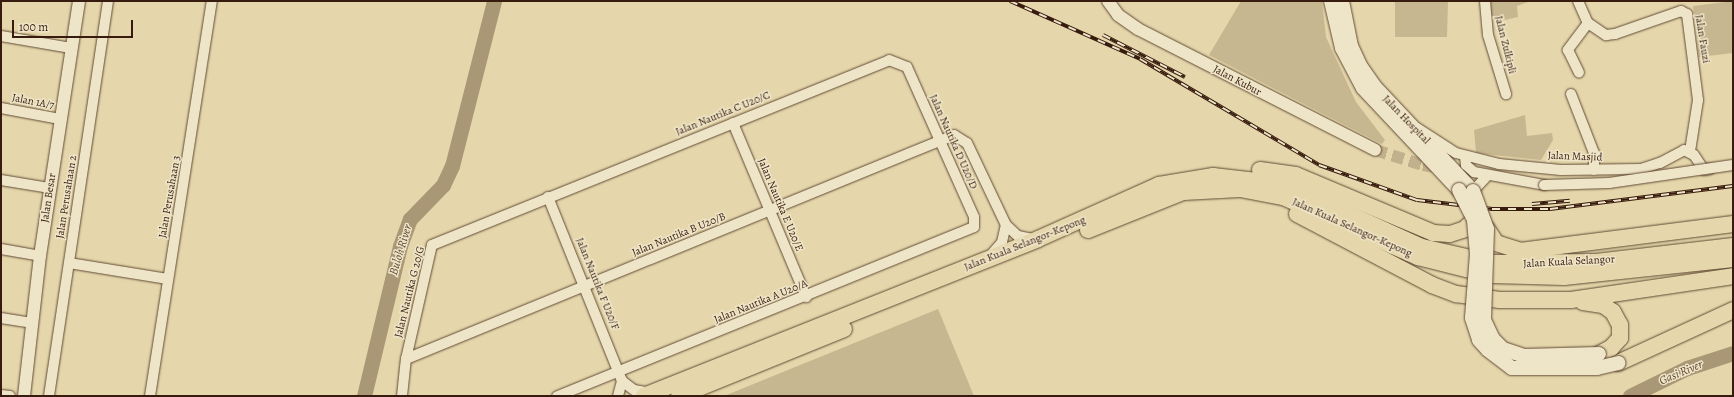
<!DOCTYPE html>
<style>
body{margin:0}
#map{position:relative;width:1734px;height:397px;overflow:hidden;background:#e5d7ab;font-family:Alegreya,serif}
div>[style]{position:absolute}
.green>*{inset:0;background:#c7b790}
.river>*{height:15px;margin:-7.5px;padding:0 7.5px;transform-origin:7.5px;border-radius:7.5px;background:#aa9776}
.tertiary-tunnel>*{height:12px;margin-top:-6px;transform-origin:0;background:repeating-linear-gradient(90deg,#c2b18c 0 12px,transparent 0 18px)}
.roads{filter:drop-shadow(0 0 1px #624a35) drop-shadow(0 0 1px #624a35)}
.minor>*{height:10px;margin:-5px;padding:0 5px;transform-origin:5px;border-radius:5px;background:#eee5c8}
.tertiary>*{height:12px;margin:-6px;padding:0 6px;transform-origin:6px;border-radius:6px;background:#eee5c8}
.secondary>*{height:14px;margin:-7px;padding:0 7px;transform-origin:7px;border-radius:7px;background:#eee5c8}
.trunk>*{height:16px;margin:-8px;padding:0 8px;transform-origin:8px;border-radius:8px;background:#e5d7ab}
.rail>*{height:4px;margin-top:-2px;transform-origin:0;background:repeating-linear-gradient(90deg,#eee5c8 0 8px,#371b0e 0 16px);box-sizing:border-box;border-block:1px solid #371b0e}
.bridges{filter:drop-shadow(0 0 1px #624a35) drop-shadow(0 0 1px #624a35)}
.minor-bridge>*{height:10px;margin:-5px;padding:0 5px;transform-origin:5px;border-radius:5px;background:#eee5c8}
.secondary-bridge>*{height:14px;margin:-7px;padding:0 7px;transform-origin:7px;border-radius:7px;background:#eee5c8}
span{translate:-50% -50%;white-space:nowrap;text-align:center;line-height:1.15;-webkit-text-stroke:3px #eee5c8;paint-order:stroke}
.street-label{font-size:11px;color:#371b0e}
.water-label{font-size:12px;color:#5f4632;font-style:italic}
.frame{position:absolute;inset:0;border:2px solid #371b0e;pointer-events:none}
.scale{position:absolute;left:12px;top:20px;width:121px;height:18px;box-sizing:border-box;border:2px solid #371b0e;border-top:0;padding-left:5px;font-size:12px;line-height:14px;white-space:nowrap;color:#371b0e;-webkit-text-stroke:3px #eee5c8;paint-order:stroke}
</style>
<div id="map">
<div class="green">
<div style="clip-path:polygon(1241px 1px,1322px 1px,1326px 37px,1356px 102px,1385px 140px,1382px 144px,1209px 55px)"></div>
<div style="clip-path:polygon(1395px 1px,1448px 1px,1447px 37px,1395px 37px)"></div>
<div style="clip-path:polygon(1491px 1px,1527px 1px,1528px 2px,1517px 6px,1518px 17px,1500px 21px,1491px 15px)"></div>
<div style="clip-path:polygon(1733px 1px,1733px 53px,1699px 57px,1693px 6px)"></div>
<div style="clip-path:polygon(1525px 115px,1527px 136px,1552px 133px,1553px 140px,1541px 160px,1476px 153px,1474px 130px)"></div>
<div style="clip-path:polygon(938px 309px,974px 396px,724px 396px)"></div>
</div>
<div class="river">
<div style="left:364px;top:396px;width:154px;rotate:-76.5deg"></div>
<div style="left:400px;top:246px;width:29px;rotate:-70deg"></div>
<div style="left:410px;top:219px;width:47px;rotate:-45.9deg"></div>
<div style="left:443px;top:185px;width:21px;rotate:-65deg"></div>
<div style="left:452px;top:166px;width:170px;rotate:-75.7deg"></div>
<div style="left:1630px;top:396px;width:64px;rotate:-26.2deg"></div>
<div style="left:1687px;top:368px;width:48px;rotate:-18.1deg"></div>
</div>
<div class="tertiary-tunnel">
<div style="left:1375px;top:150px;width:50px;rotate:17.4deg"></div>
<div style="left:1423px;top:165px;width:59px;rotate:8.8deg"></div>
</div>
<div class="roads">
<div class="minor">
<div style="left:1485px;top:1px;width:34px;rotate:85deg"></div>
<div style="left:1488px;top:35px;width:62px;rotate:73deg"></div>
<div style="left:1578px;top:1px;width:24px;rotate:66deg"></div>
<div style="left:1588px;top:23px;width:34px;rotate:127deg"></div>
<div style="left:1568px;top:50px;width:25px;rotate:64deg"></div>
<div style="left:1588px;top:23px;width:22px;rotate:34deg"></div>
<div style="left:1606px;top:35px;width:9px;rotate:-6deg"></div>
<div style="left:1615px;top:34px;width:70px;rotate:-19.2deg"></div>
<div style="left:1681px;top:11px;width:7px;rotate:27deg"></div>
<div style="left:1687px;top:14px;width:87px;rotate:82.7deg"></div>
<div style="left:1698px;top:100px;width:52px;rotate:98.9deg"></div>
<div style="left:1px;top:36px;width:71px;rotate:9.7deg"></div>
<div style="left:1571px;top:94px;width:63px;rotate:68.7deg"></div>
<div style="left:1594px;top:153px;width:17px;rotate:90deg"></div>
<div style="left:1px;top:108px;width:60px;rotate:10.6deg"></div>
<div style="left:733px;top:123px;width:189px;rotate:67.2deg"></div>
<div style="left:1417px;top:128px;width:46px;rotate:32.7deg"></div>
<div style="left:1456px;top:153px;width:44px;rotate:14.3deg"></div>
<div style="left:1499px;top:164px;width:62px;rotate:5.5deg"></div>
<div style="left:1561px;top:170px;width:80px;rotate:-0.7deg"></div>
<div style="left:1641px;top:169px;width:20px;rotate:-18deg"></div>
<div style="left:1660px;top:163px;width:27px;rotate:-28deg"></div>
<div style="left:1684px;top:150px;width:11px;rotate:27deg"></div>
<div style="left:1694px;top:155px;width:18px;rotate:56deg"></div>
<div style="left:1704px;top:170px;width:6px;rotate:-9deg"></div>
<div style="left:1465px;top:156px;width:9px;rotate:84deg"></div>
<div style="left:1466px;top:165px;width:11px;rotate:41deg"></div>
<div style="left:1474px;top:172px;width:71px;rotate:10.5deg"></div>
<div style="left:1px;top:180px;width:50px;rotate:9.3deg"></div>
<div style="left:1473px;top:191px;width:22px;rotate:-47deg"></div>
<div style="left:548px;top:197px;width:198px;rotate:68.1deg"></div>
<div style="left:622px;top:381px;width:15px;rotate:37deg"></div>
<div style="left:634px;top:390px;width:17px;rotate:10deg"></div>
<div style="left:1px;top:249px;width:40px;rotate:10deg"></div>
<div style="left:990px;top:256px;width:18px;rotate:-49deg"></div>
<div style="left:1002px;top:242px;width:17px;rotate:-77deg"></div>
<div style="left:69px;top:263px;width:100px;rotate:9.2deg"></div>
<div style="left:1px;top:318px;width:31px;rotate:9deg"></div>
<div style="left:406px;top:359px;width:592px;rotate:-22.23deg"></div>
<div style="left:954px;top:135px;width:15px;rotate:32deg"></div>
<div style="left:967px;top:143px;width:91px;rotate:64.6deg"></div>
<div style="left:1006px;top:225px;width:16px;rotate:43deg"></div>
<div style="left:1018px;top:236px;width:16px;rotate:11deg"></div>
<div style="left:1px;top:395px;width:9px;rotate:6deg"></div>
<div style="left:49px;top:396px;width:399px;rotate:-81.5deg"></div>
<div style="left:150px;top:396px;width:400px;rotate:-81.1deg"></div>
<div style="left:402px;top:396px;width:37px;rotate:-84deg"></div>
<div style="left:406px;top:359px;width:117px;rotate:-77.2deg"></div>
<div style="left:432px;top:245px;width:493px;rotate:-22deg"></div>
<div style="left:889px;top:60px;width:19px;rotate:21deg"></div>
<div style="left:907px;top:67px;width:164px;rotate:65.9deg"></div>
<div style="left:974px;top:217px;width:10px;rotate:90deg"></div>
<div style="left:974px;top:227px;width:450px;rotate:157.9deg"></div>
<div style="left:618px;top:396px;width:16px;rotate:-75deg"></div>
</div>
<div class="tertiary">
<div style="left:1108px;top:1px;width:17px;rotate:54deg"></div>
<div style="left:1118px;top:15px;width:24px;rotate:35deg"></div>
<div style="left:1138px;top:29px;width:266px;rotate:27deg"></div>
<div style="left:24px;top:396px;width:141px;rotate:-83.5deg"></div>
<div style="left:40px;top:256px;width:258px;rotate:-81.3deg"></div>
</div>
<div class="secondary">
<div style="left:1331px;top:1px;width:48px;rotate:76.8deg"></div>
<div style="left:1342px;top:48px;width:45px;rotate:62.3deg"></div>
<div style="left:1363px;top:88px;width:140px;rotate:46.7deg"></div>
<div style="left:1342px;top:1px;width:46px;rotate:78.7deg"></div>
<div style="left:1351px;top:46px;width:23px;rotate:65deg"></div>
<div style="left:1361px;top:67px;width:24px;rotate:55deg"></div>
<div style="left:1375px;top:87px;width:143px;rotate:46.7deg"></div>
</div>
<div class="trunk">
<div style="left:1260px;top:170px;width:36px;rotate:8deg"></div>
<div style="left:1296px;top:175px;width:149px;rotate:22.9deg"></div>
<div style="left:1433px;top:233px;width:17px;rotate:3deg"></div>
<div style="left:1450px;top:234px;width:16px;rotate:-18deg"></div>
<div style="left:1465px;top:229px;width:13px;rotate:-45deg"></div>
<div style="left:1297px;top:214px;width:153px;rotate:27.7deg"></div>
<div style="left:1432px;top:285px;width:26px;rotate:21deg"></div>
<div style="left:1456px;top:294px;width:44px;rotate:7.8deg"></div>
<div style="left:1500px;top:300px;width:71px"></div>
<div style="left:1571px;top:300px;width:164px;rotate:-8.4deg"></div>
<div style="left:1487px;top:229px;width:17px;rotate:57deg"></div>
<div style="left:1496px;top:243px;width:25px;rotate:18deg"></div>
<div style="left:1520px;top:251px;width:215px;rotate:-7.2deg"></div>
<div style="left:1088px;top:230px;width:102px;rotate:-21.8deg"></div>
<div style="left:1183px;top:192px;width:57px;rotate:-3deg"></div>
<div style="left:1240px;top:189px;width:44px;rotate:10.5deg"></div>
<div style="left:1283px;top:197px;width:148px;rotate:24deg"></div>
<div style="left:1418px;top:257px;width:74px;rotate:14deg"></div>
<div style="left:1490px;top:275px;width:74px;rotate:1.5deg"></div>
<div style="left:1564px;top:277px;width:170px;rotate:-6.1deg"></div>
<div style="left:1583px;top:302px;width:20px;rotate:9deg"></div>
<div style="left:1603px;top:305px;width:12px;rotate:35deg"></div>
<div style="left:1613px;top:312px;width:15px;rotate:62deg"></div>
<div style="left:1620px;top:325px;width:13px;rotate:90deg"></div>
<div style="left:1620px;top:338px;width:13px;rotate:132deg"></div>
<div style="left:1611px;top:348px;width:13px;rotate:153deg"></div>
<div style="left:1618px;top:363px;width:127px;rotate:-24.7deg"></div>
<div style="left:644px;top:396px;width:424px;rotate:-21.7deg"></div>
<div style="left:1038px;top:239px;width:133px;rotate:-24.1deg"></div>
<div style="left:1159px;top:185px;width:55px;rotate:-9.5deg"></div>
<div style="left:1213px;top:176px;width:70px;rotate:6.5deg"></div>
<div style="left:1283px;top:184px;width:153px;rotate:24.4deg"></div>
<div style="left:1422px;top:247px;width:73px;rotate:12.7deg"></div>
<div style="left:1493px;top:263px;width:103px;rotate:-0.6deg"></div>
<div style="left:1596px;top:262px;width:138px;rotate:-6.7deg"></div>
<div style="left:679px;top:396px;width:178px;rotate:-22.1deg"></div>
</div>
</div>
<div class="rail">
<div style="left:1010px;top:1px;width:142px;rotate:24deg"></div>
<div style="left:1140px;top:59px;width:208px;rotate:30.6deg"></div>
<div style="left:1319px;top:165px;width:104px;rotate:19.7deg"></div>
<div style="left:1417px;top:200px;width:76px;rotate:6.8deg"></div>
<div style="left:1492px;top:209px;width:58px"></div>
<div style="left:1550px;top:209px;width:184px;rotate:-7.2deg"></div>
<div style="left:1103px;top:35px;width:92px;rotate:27.1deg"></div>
<div style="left:1532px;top:204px;width:38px;rotate:-5deg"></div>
</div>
<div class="bridges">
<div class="minor-bridge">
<div style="left:1544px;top:185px;width:65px;rotate:-1.8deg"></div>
<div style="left:1609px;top:183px;width:125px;rotate:-8.3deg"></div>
</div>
<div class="secondary-bridge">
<div style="left:1459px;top:190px;width:34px;rotate:63deg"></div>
<div style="left:1474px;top:220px;width:34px;rotate:85deg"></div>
<div style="left:1477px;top:254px;width:64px;rotate:94.5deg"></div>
<div style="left:1472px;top:318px;width:23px;rotate:72deg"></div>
<div style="left:1479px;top:340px;width:13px;rotate:48deg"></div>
<div style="left:1488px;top:350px;width:30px;rotate:37deg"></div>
<div style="left:1512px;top:368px;width:85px"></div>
<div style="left:1597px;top:368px;width:22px;rotate:-13deg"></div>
<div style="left:1473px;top:191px;width:40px;rotate:69.8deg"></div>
<div style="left:1487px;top:229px;width:91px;rotate:91.9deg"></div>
<div style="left:1484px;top:320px;width:21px;rotate:65deg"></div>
<div style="left:1493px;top:339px;width:14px;rotate:45deg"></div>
<div style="left:1503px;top:349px;width:22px;rotate:18deg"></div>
<div style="left:1524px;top:356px;width:75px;rotate:-1.5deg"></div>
</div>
</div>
<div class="street-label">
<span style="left:1702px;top:39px;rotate:81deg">Jalan Fauzi</span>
<span style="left:1505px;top:45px;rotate:76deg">Jalan Zulkipli</span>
<span style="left:1237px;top:81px;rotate:28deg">Jalan Kubur</span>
<span style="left:33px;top:102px;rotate:11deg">Jalan 1A/7</span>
<span style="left:723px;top:114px;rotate:-22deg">Jalan Nautika C U20/C</span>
<span style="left:1406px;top:120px;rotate:46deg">Jalan Hospital</span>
<span style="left:953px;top:142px;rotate:66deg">Jalan Nautika D U20/D</span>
<span style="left:1575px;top:157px;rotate:2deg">Jalan Masjid</span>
<span style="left:67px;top:197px;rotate:-81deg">Jalan Perusahaan 2</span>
<span style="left:170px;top:197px;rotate:-80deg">Jalan Perusahaan 3</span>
<span style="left:49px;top:198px;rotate:-81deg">Jalan Besar</span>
<span style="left:780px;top:205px;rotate:67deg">Jalan Nautika E U20/E</span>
<span style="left:1352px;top:228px;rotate:24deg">Jalan Kuala Selangor-Kepong</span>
<span style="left:679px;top:235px;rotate:-22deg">Jalan Nautika B U20/B</span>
<span style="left:1025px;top:244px;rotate:-22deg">Jalan Kuala Selangor-Kepong</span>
<span style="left:1569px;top:262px;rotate:-3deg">Jalan Kuala Selangor</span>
<span style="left:597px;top:284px;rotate:68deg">Jalan Nautika F U20/F</span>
<span style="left:410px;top:292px;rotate:-76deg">Jalan Nautika G 20/G</span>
<span style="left:761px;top:302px;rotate:-22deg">Jalan Nautika A U20/A</span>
</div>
<div class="water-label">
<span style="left:401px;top:250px;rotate:-73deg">Buloh River</span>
<span style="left:1681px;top:373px;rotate:-23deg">Gasi River</span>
</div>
<div class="frame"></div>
<div class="scale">100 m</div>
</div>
